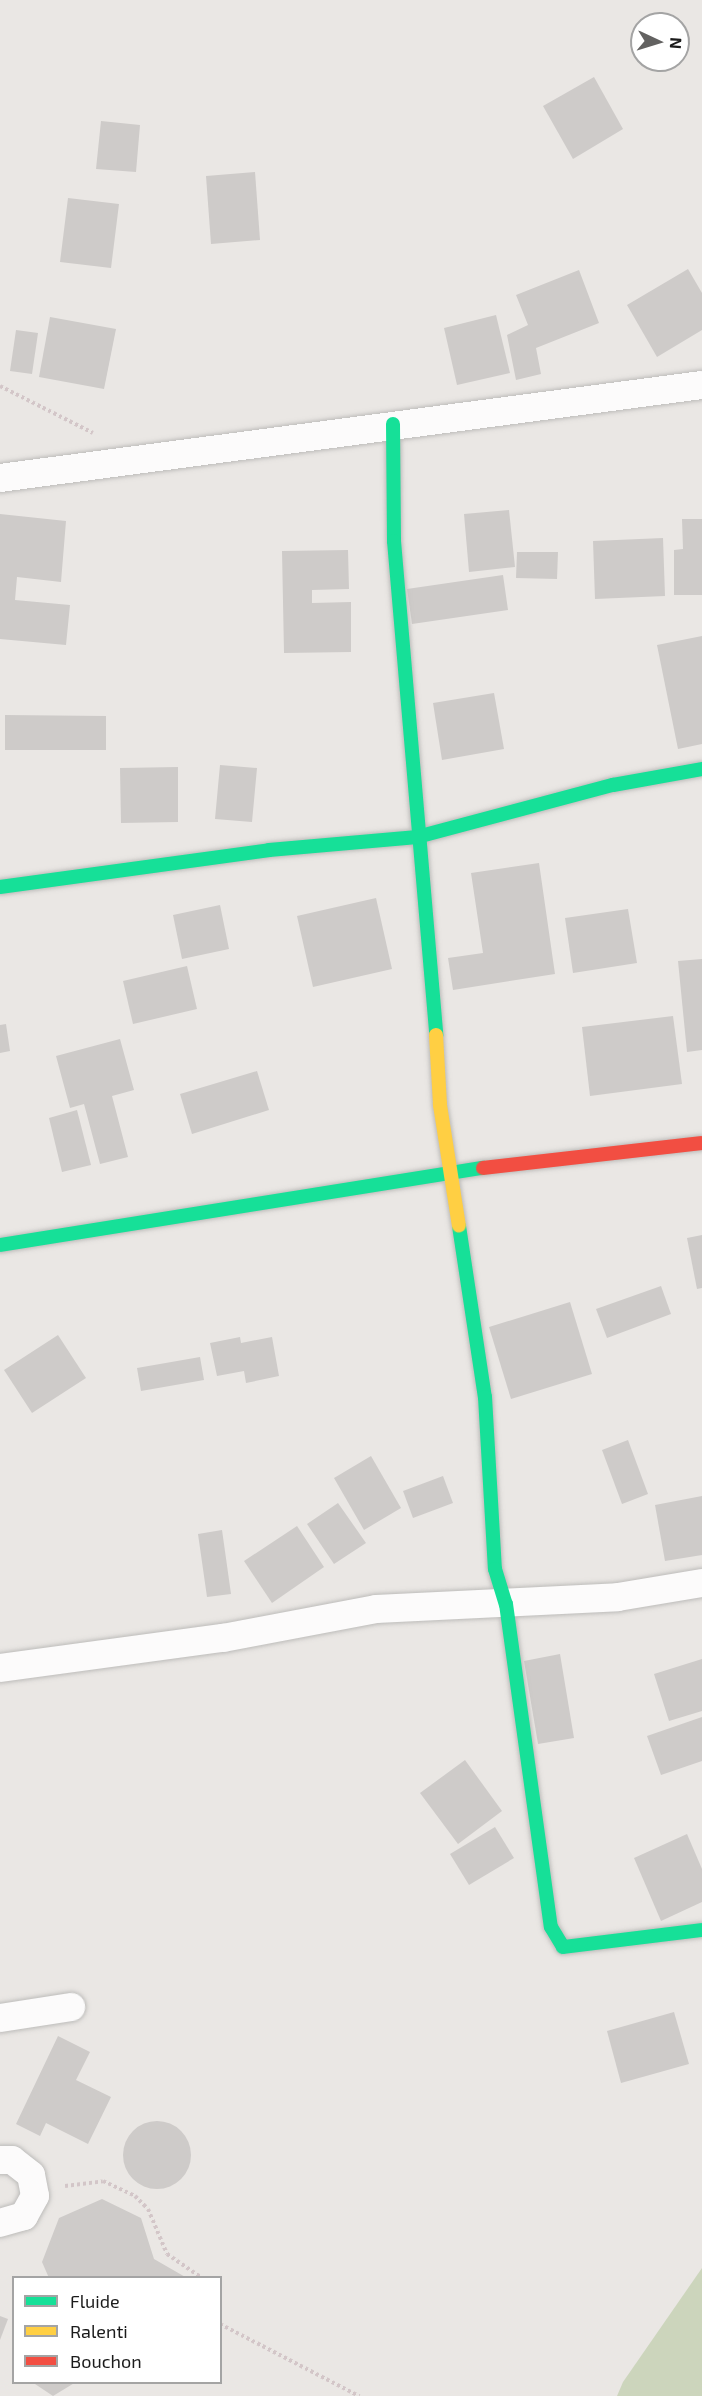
<!DOCTYPE html>
<style>
body{margin:0}
#map{position:relative;width:702px;height:2396px;overflow:hidden;background:#eae7e4;font-family:"Exo 2",sans-serif}
div>[style]{position:absolute}
.forest>*{inset:0;background:#ccd5bc}
.building>*{inset:0;background:#cecbc9}
.round{border-radius:50%}
.path>*{height:4px;margin-top:-2px;transform-origin:0;background:repeating-linear-gradient(90deg,#d3c6c8 0 3px,transparent 0 6px)}
.roads{filter:drop-shadow(0 0 2px #bdbcba) drop-shadow(0 0 2px #bdbcba)}
.street>*{height:28px;margin:-14px;padding:0 14px;transform-origin:14px;border-radius:14px;background:#fcfbfb}
.fast>*{height:14px;margin:-7px;padding:0 7px;transform-origin:7px;border-radius:7px;background:#16e098}
.slow>*{height:14px;margin:-7px;padding:0 7px;transform-origin:7px;border-radius:7px;background:#ffcf43}
.jam>*{height:14px;margin:-7px;padding:0 7px;transform-origin:7px;border-radius:7px;background:#f24e42}
span{translate:-50% -50%;white-space:nowrap;text-align:center;line-height:1.15;-webkit-text-stroke:6px #fff;paint-order:stroke}
.legend{position:absolute;left:12px;top:2276px;width:210px;height:108px;box-sizing:border-box;background:#fff;border:2px solid #a4a4a4;margin:0;padding:8px 10px;list-style:none;font-size:18px;color:#1b1b1b}
.legend li{display:flex;align-items:center;gap:12px;height:30px}
.legend b{width:30px;border:2px solid #a4a4a4}
.north{position:absolute;left:630px;top:12px;width:60px;height:60px;box-sizing:border-box;background:#fff;border:2px solid #a4a4a4;border-radius:50%;rotate:94deg;font-size:16px;font-weight:700;line-height:24px;text-align:center;color:#1b1b1b}
.north::after{content:'';display:block;margin:auto;width:21px;height:27px;background:#636261;clip-path:polygon(50% 0,100% 100%,50% 72%,0 100%)}
</style>
<div id="map">
<div class="forest">
<div style="clip-path:polygon(702px 2268px,702px 2396px,617px 2396px,623px 2382px)"></div>
</div>
<div class="building">
<div style="clip-path:polygon(594px 77px,623px 129px,573px 159px,543px 106px)"></div>
<div style="clip-path:polygon(101px 121px,140px 125px,136px 172px,96px 169px)"></div>
<div style="clip-path:polygon(255px 172px,260px 240px,211px 244px,206px 176px)"></div>
<div style="clip-path:polygon(68px 198px,119px 204px,111px 268px,60px 262px)"></div>
<div style="clip-path:polygon(688px 269px,702px 293px,702px 330px,657px 357px,627px 305px)"></div>
<div style="clip-path:polygon(579px 270px,599px 323px,536px 348px,541px 374px,516px 380px,507px 335px,528px 325px,516px 295px)"></div>
<div style="clip-path:polygon(496px 315px,510px 373px,457px 385px,444px 328px)"></div>
<div style="clip-path:polygon(50px 317px,116px 329px,104px 389px,39px 377px)"></div>
<div style="clip-path:polygon(16px 330px,38px 333px,32px 374px,10px 371px)"></div>
<div style="clip-path:polygon(509px 510px,515px 567px,469px 572px,464px 514px)"></div>
<div style="clip-path:polygon(0 514px,66px 521px,61px 582px,17px 577px,15px 600px,70px 605px,66px 645px,0 639px)"></div>
<div style="clip-path:polygon(682px 519px,702px 519px,702px 595px,674px 595px,674px 550px,683px 549px)"></div>
<div style="clip-path:polygon(663px 538px,665px 596px,595px 599px,593px 541px)"></div>
<div style="clip-path:polygon(348px 550px,349px 589px,312px 590px,312px 603px,351px 602px,351px 652px,284px 653px,282px 551px)"></div>
<div style="clip-path:polygon(517px 552px,558px 552px,557px 579px,516px 578px)"></div>
<div style="clip-path:polygon(503px 575px,508px 610px,412px 624px,407px 589px)"></div>
<div style="clip-path:polygon(702px 636px,702px 744px,678px 749px,657px 645px)"></div>
<div style="clip-path:polygon(494px 693px,504px 749px,442px 760px,433px 703px)"></div>
<div style="clip-path:polygon(5px 715px,106px 716px,106px 750px,5px 750px)"></div>
<div style="clip-path:polygon(220px 765px,257px 768px,252px 822px,215px 819px)"></div>
<div style="clip-path:polygon(178px 767px,178px 822px,121px 823px,120px 768px)"></div>
<div style="clip-path:polygon(539px 863px,555px 974px,453px 990px,448px 958px,483px 953px,471px 873px)"></div>
<div style="clip-path:polygon(376px 898px,392px 969px,313px 987px,297px 916px)"></div>
<div style="clip-path:polygon(220px 905px,229px 949px,182px 959px,173px 915px)"></div>
<div style="clip-path:polygon(628px 909px,637px 963px,573px 973px,565px 918px)"></div>
<div style="clip-path:polygon(702px 959px,702px 1050px,687px 1052px,678px 961px)"></div>
<div style="clip-path:polygon(187px 966px,197px 1009px,133px 1024px,123px 981px)"></div>
<div style="clip-path:polygon(673px 1016px,682px 1084px,590px 1096px,582px 1027px)"></div>
<div style="clip-path:polygon(6px 1024px,10px 1051px,0 1053px,0 1025px)"></div>
<div style="clip-path:polygon(120px 1039px,134px 1090px,112px 1096px,128px 1157px,100px 1164px,84px 1104px,70px 1108px,56px 1056px)"></div>
<div style="clip-path:polygon(257px 1071px,269px 1110px,192px 1134px,180px 1094px)"></div>
<div style="clip-path:polygon(77px 1110px,91px 1165px,62px 1172px,49px 1118px)"></div>
<div style="clip-path:polygon(702px 1235px,702px 1288px,697px 1289px,687px 1238px)"></div>
<div style="clip-path:polygon(661px 1286px,671px 1314px,607px 1338px,596px 1309px)"></div>
<div style="clip-path:polygon(570px 1302px,592px 1374px,511px 1399px,489px 1327px)"></div>
<div style="clip-path:polygon(58px 1335px,86px 1378px,32px 1413px,4px 1370px)"></div>
<div style="clip-path:polygon(240px 1337px,241px 1343px,272px 1337px,279px 1376px,246px 1383px,244px 1371px,217px 1376px,210px 1343px)"></div>
<div style="clip-path:polygon(200px 1357px,204px 1380px,141px 1391px,137px 1368px)"></div>
<div style="clip-path:polygon(628px 1440px,648px 1494px,622px 1504px,602px 1450px)"></div>
<div style="clip-path:polygon(371px 1456px,401px 1508px,364px 1530px,334px 1478px)"></div>
<div style="clip-path:polygon(443px 1476px,453px 1503px,413px 1518px,403px 1491px)"></div>
<div style="clip-path:polygon(702px 1496px,702px 1555px,665px 1561px,655px 1505px)"></div>
<div style="clip-path:polygon(338px 1503px,366px 1543px,334px 1564px,307px 1524px)"></div>
<div style="clip-path:polygon(297px 1526px,324px 1567px,272px 1603px,244px 1561px)"></div>
<div style="clip-path:polygon(222px 1530px,231px 1594px,207px 1597px,198px 1534px)"></div>
<div style="clip-path:polygon(560px 1654px,574px 1738px,538px 1744px,524px 1661px)"></div>
<div style="clip-path:polygon(702px 1659px,702px 1711px,669px 1721px,654px 1674px)"></div>
<div style="clip-path:polygon(702px 1717px,702px 1761px,661px 1775px,647px 1736px)"></div>
<div style="clip-path:polygon(465px 1760px,502px 1811px,458px 1844px,420px 1793px)"></div>
<div style="clip-path:polygon(495px 1827px,514px 1858px,469px 1885px,450px 1854px)"></div>
<div style="clip-path:polygon(687px 1834px,702px 1869px,702px 1902px,661px 1921px,634px 1858px)"></div>
<div style="clip-path:polygon(674px 2012px,689px 2064px,621px 2083px,607px 2031px)"></div>
<div style="clip-path:polygon(58px 2036px,90px 2052px,76px 2080px,111px 2097px,88px 2144px,46px 2123px,40px 2136px,16px 2124px)"></div>
<div class="round" style="left:123px;top:2121px;width:68px;height:68px"></div>
<div style="clip-path:polygon(102px 2199px,141px 2218px,154px 2259px,187px 2278px,49px 2278px,42px 2262px,59px 2218px)"></div>
<div style="clip-path:polygon(0 2316px,8px 2319px,0 2340px)"></div>
<div style="clip-path:polygon(32px 2382px,76px 2382px,53px 2396px)"></div>
</div>
<div class="path">
<div style="left:0;top:386px;width:104px;rotate:26.8deg"></div>
<div style="left:65px;top:2186px;width:38px;rotate:-7deg"></div>
<div style="left:103px;top:2181px;width:35px;rotate:25deg"></div>
<div style="left:135px;top:2196px;width:18px;rotate:45deg"></div>
<div style="left:148px;top:2209px;width:49px;rotate:67.1deg"></div>
<div style="left:167px;top:2254px;width:42px;rotate:34.4deg"></div>
<div style="left:220px;top:2324px;width:157px;rotate:27.4deg"></div>
</div>
<div class="roads">
<div class="street">
<div style="left:0;top:478px;width:708px;rotate:-7.55deg"></div>
<div style="left:0;top:1668px;width:225px;rotate:-7.7deg"></div>
<div style="left:223px;top:1638px;width:156px;rotate:-10.7deg"></div>
<div style="left:376px;top:1609px;width:242px;rotate:-2.8deg"></div>
<div style="left:618px;top:1597px;width:85px;rotate:-9.5deg"></div>
<div style="left:0;top:2018px;width:72px;rotate:-8.8deg"></div>
<div style="left:0;top:2160px;width:12px"></div>
<div style="left:12px;top:2160px;width:24px;rotate:38deg"></div>
<div style="left:31px;top:2175px;width:21px;rotate:79deg"></div>
<div style="left:35px;top:2196px;width:23px;rotate:119deg"></div>
<div style="left:24px;top:2216px;width:25px;rotate:164deg"></div>
</div>
<div class="fast">
<div style="left:393px;top:424px;width:117px;rotate:89.5deg"></div>
<div style="left:394px;top:541px;width:496px;rotate:85.1deg"></div>
<div style="left:0;top:887px;width:272px;rotate:-7.8deg"></div>
<div style="left:269px;top:850px;width:149px;rotate:-5deg"></div>
<div style="left:417px;top:837px;width:203px;rotate:-14.9deg"></div>
<div style="left:613px;top:785px;width:90px;rotate:-10.2deg"></div>
<div style="left:459px;top:1226px;width:173px;rotate:81.4deg"></div>
<div style="left:485px;top:1397px;width:172px;rotate:86.7deg"></div>
<div style="left:495px;top:1569px;width:37px;rotate:73deg"></div>
<div style="left:506px;top:1604px;width:326px;rotate:82.1deg"></div>
<div style="left:551px;top:1927px;width:23px;rotate:59deg"></div>
<div style="left:563px;top:1947px;width:140px;rotate:-7deg"></div>
<div style="left:0;top:1245px;width:489px;rotate:-9.1deg"></div>
</div>
<div class="slow">
<div style="left:436px;top:1035px;width:70px;rotate:86.7deg"></div>
<div style="left:440px;top:1105px;width:122px;rotate:81.1deg"></div>
</div>
<div class="jam">
<div style="left:483px;top:1168px;width:220px;rotate:-6.5deg"></div>
</div>
</div>
<ul class="legend">
<li><b style="height:8px;background:#16e098"></b>Fluide</li>
<li><b style="height:8px;background:#ffcf43"></b>Ralenti</li>
<li><b style="height:8px;background:#f24e42"></b>Bouchon</li>
</ul>
<div class="north">N</div>
</div>
